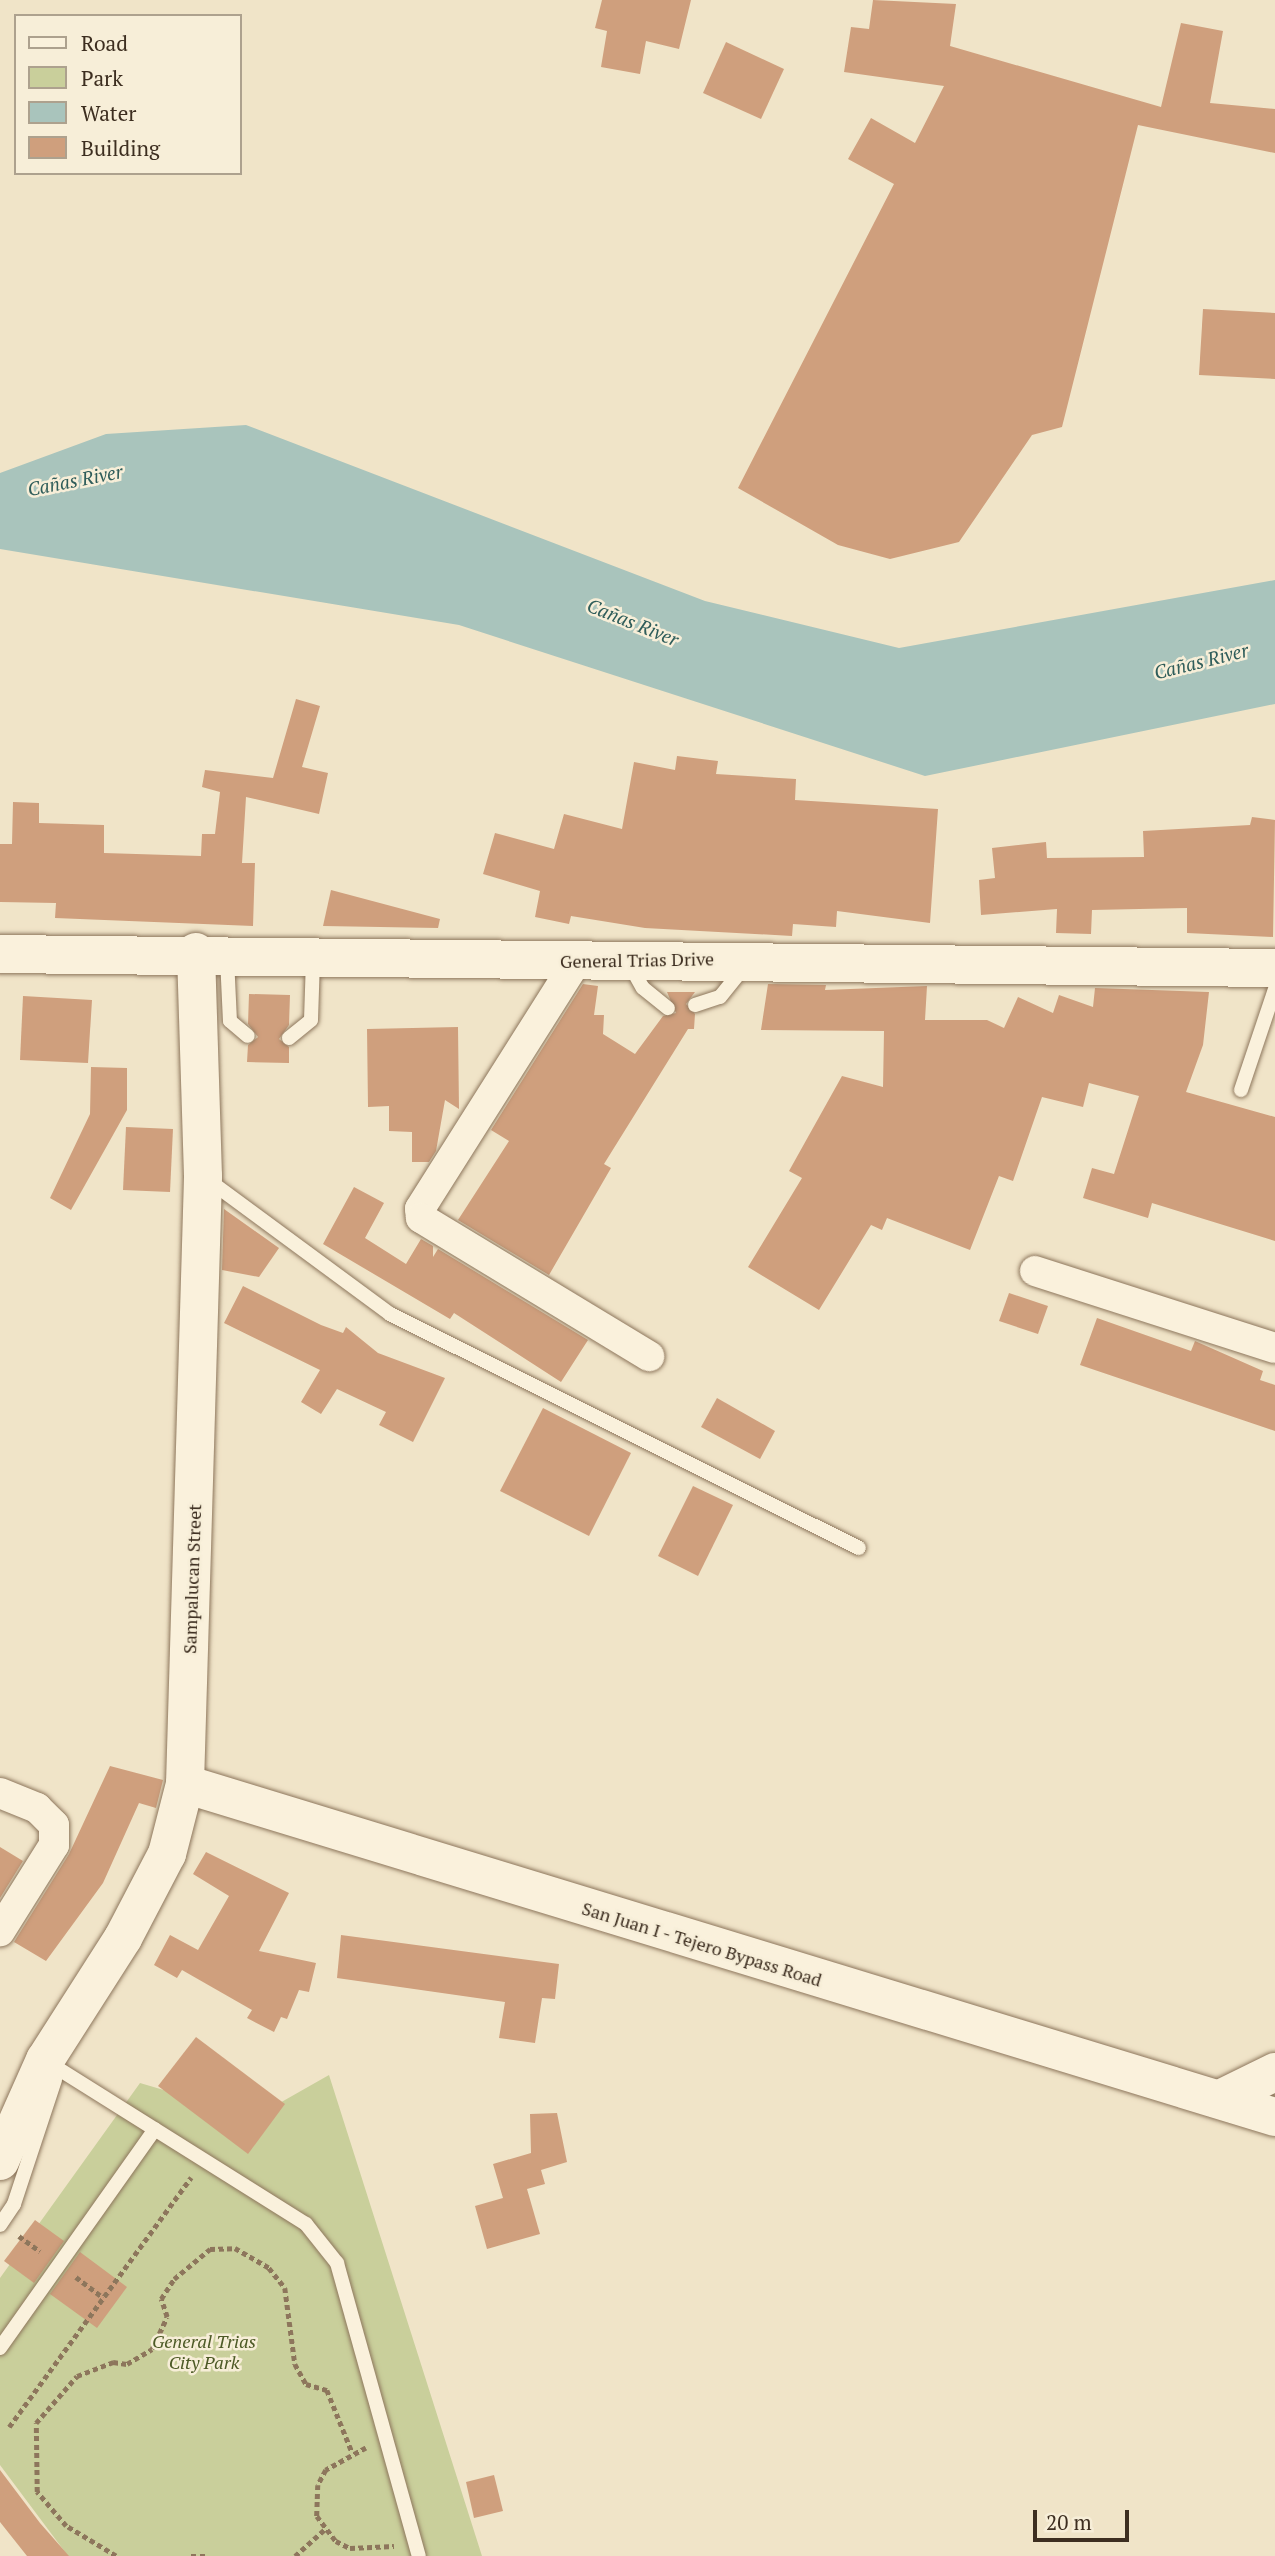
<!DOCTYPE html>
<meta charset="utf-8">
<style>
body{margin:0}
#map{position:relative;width:1275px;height:2556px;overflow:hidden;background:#f0e4c8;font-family:"PT Serif",serif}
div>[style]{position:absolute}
.green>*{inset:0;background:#c9cf9b}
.water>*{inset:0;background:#a9c4bc}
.building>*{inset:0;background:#cf9f7d}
.path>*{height:4.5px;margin-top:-2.25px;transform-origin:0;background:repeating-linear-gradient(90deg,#8d765c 0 5px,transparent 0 8.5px)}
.roads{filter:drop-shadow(0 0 2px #8d765c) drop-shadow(0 0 2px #8d765c)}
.lane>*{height:14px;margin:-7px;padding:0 7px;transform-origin:7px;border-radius:7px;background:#faf1dc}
.street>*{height:30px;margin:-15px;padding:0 15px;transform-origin:15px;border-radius:15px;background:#faf1dc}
.secondary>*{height:38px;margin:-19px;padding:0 19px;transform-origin:19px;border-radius:19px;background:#faf1dc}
span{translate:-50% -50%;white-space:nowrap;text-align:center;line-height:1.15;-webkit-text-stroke:5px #f7eed8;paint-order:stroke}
.street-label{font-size:18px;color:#3d2e20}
.park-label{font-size:18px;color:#4d5a26;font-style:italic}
.water-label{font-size:19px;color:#2f5d5a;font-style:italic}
.legend{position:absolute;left:14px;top:14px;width:228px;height:161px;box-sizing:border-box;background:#f7eed8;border:2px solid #ada18e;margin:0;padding:9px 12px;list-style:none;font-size:21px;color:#3d2e20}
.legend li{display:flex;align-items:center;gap:14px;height:35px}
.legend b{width:35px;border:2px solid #ada18e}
.scale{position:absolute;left:1033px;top:2510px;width:96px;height:32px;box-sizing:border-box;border:4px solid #3d2e20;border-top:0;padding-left:9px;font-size:21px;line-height:24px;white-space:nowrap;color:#3d2e20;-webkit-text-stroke:5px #f7eed8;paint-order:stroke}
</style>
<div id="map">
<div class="green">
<div style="clip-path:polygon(329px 2075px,482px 2556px,68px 2556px,0 2465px,0 2278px,140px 2083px,255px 2117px)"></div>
</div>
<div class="water">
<div style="clip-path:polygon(246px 425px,705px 601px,899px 648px,1275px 580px,1275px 704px,925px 776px,459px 625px,0 549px,0 473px,106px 434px)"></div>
</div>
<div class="building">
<div style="clip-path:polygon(602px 0,691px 0,679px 49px,646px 41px,640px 74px,601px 67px,607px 31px,595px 28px)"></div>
<div style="clip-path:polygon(873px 0,956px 4px,950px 46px,1161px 107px,1181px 23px,1223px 31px,1210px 103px,1275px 109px,1275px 153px,1138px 125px,1062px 427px,1032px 435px,959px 542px,890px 559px,838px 545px,738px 488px,894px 184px,848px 159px,871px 118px,915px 143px,944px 86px,844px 72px,851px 27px,869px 29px)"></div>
<div style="clip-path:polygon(726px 42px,784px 69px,761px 119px,703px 93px)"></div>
<div style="clip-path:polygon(1203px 309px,1275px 313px,1275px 379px,1199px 375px)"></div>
<div style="clip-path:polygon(296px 699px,320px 706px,302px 767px,328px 773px,319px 814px,246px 797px,242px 863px,255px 863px,253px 926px,55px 918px,56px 903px,0 902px,0 844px,12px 844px,13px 802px,39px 803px,39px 823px,104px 825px,104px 853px,201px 856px,202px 834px,215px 834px,220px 792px,202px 787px,205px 770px,273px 778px)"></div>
<div style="clip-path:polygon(677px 756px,718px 761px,716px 774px,796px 779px,795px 800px,938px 809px,930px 923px,837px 911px,836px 927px,793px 924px,792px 936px,645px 928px,571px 916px,569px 924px,535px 917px,540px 891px,483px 874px,495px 833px,554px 849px,564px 814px,622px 829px,634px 762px,675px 770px)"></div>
<div style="clip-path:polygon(1252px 817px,1275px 820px,1273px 937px,1187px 933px,1187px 908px,1092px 910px,1091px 934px,1056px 933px,1057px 909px,981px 915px,979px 880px,995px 878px,992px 848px,1046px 842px,1047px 858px,1144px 857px,1143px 831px,1250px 825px)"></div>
<div style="clip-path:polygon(331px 890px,440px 919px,438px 928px,323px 926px)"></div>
<div style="clip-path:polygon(583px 984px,598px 986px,594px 1015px,604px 1015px,603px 1034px,635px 1054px,663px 1016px,676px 1013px,667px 992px,695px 992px,686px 1004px,695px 1014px,694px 1029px,688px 1029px,604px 1164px,611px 1168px,549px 1275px,458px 1220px,509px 1141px,491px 1130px)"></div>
<div style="clip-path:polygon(768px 984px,826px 985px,825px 990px,927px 986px,925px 1020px,987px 1020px,1004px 1028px,1018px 997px,1053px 1013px,1059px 995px,1093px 1007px,1095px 988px,1209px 992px,1203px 1045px,1186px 1092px,1275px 1117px,1275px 1241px,1152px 1203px,1148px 1218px,1083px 1198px,1092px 1168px,1114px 1174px,1139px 1096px,1089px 1083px,1083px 1107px,1042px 1097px,1013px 1181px,999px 1176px,970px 1250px,887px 1218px,882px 1230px,871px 1225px,819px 1310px,748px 1267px,802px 1178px,789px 1171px,842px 1076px,883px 1087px,884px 1031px,761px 1030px)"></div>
<div style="clip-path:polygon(249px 994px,290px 995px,289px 1025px,279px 1039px,289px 1047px,289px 1063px,247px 1062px,248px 1045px,258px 1037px,248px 1024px)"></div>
<div style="clip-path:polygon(23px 996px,92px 1000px,88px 1063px,20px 1060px)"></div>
<div style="clip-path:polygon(458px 1027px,459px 1109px,445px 1100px,436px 1151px,429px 1162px,412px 1162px,412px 1132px,389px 1131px,389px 1106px,368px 1107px,367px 1029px)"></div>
<div style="clip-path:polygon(91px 1067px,127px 1068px,127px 1110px,71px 1210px,50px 1198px,90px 1114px)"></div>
<div style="clip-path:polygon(126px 1127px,173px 1129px,170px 1192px,123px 1190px)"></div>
<div style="clip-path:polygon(354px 1187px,384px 1203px,365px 1238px,406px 1264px,421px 1239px,433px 1246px,433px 1257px,438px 1249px,588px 1340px,561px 1382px,454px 1313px,450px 1319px,323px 1244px)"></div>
<div style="clip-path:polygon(224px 1209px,279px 1248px,259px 1277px,222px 1270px)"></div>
<div style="clip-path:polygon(243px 1286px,321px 1325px,343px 1333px,346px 1327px,378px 1353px,445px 1378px,413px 1442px,379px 1425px,386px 1412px,337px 1389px,321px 1414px,301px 1402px,320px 1370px,224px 1323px)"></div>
<div style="clip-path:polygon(1009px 1293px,1048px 1306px,1038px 1334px,999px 1321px)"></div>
<div style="clip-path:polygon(1097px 1318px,1191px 1351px,1195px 1341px,1263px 1371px,1260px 1380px,1275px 1385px,1275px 1431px,1080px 1365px)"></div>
<div style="clip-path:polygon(717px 1398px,775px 1431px,760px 1459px,701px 1427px)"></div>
<div style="clip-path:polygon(543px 1408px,631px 1453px,589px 1536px,500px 1491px)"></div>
<div style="clip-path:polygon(693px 1486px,733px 1505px,698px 1576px,658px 1556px)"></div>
<div style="clip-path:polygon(110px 1766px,163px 1780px,156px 1808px,139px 1803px,103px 1883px,46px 1961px,14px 1942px,69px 1854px)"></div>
<div style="clip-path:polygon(0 1847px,23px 1861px,0 1898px)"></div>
<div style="clip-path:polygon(206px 1852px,289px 1893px,259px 1951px,316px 1963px,309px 1992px,299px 1990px,287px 2019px,281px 2017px,274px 2032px,247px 2018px,252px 2010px,182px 1970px,177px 1978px,154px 1965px,170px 1935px,198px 1950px,229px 1896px,193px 1874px)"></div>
<div style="clip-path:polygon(341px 1935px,559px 1964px,555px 1999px,542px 1998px,535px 2043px,499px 2038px,505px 2002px,337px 1978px)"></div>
<div style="clip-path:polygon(196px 2037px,285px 2104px,248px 2154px,158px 2086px)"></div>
<div style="clip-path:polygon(557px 2113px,567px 2162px,541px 2170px,545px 2184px,527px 2189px,540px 2234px,487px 2249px,475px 2206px,503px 2198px,493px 2164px,531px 2153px,530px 2114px)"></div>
<div style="clip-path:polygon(35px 2220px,64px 2241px,34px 2283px,4px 2261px)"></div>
<div style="clip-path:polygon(80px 2252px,127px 2287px,97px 2328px,50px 2294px)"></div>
<div style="clip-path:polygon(0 2470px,40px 2523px,69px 2556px,27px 2556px,0 2522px)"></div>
<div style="clip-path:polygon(494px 2475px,503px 2511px,474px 2518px,466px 2482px)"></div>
</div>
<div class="path">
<div style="left:19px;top:2236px;width:26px;rotate:36deg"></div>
<div style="left:76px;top:2277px;width:34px;rotate:37deg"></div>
<div style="left:9px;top:2427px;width:309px;rotate:-53.9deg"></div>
<div style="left:366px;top:2448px;width:46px;rotate:151.2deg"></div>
<div style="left:326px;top:2470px;width:17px;rotate:118deg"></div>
<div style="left:318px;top:2485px;width:31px;rotate:92deg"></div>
<div style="left:317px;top:2516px;width:31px;rotate:53deg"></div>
<div style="left:336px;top:2541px;width:16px;rotate:27deg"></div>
<div style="left:350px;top:2548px;width:44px;rotate:-2.6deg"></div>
<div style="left:116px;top:2556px;width:58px;rotate:-149deg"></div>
<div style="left:66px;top:2526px;width:45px;rotate:-130.5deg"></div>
<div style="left:37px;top:2492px;width:69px;rotate:-90.8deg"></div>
<div style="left:36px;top:2423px;width:62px;rotate:-48.9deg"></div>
<div style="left:77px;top:2376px;width:39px;rotate:-21deg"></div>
<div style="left:113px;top:2362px;width:14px;rotate:8deg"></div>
<div style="left:127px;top:2364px;width:29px;rotate:-31deg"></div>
<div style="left:152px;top:2349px;width:35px;rotate:-65deg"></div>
<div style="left:167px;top:2317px;width:19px;rotate:-108deg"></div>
<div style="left:161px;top:2299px;width:24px;rotate:-57deg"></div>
<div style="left:174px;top:2279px;width:47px;rotate:-39.8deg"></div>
<div style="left:210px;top:2249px;width:25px;rotate:-2deg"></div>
<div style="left:235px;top:2248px;width:39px;rotate:30deg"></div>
<div style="left:269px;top:2268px;width:26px;rotate:51deg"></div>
<div style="left:285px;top:2288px;width:77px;rotate:82.5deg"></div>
<div style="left:295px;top:2364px;width:23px;rotate:61deg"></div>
<div style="left:306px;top:2384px;width:22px;rotate:16deg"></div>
<div style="left:327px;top:2390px;width:67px;rotate:68deg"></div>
<div style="left:191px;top:2556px;width:14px"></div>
<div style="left:295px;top:2556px;width:39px;rotate:-42deg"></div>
</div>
<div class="roads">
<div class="lane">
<div style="left:227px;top:958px;width:63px;rotate:87.3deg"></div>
<div style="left:230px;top:1021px;width:23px;rotate:40deg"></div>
<div style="left:630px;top:965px;width:26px;rotate:61deg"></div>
<div style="left:643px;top:988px;width:32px;rotate:39deg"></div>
<div style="left:695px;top:1005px;width:26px;rotate:-18deg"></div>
<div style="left:720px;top:997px;width:38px;rotate:-51deg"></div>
<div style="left:289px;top:1038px;width:28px;rotate:-39deg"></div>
<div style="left:311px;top:1020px;width:60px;rotate:-88.1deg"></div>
<div style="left:1241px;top:1090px;width:107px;rotate:-71.4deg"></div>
<div style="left:207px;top:1179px;width:227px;rotate:36.4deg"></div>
<div style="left:390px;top:1314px;width:524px;rotate:26.52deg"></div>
<div style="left:46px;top:2061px;width:307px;rotate:32.1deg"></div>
<div style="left:306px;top:2224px;width:50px;rotate:51.5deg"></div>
<div style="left:337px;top:2263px;width:304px;rotate:74.4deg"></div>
<div style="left:0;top:2225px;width:25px;rotate:-56deg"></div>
<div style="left:14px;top:2204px;width:131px;rotate:-71.7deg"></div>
<div style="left:0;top:2348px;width:268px;rotate:-54.7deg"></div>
</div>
<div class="street">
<div style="left:576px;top:962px;width:292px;rotate:122.3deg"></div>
<div style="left:420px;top:1209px;width:9px;rotate:84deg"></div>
<div style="left:421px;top:1218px;width:267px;rotate:31.2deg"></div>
<div style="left:1035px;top:1271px;width:252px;rotate:17.8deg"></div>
<div style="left:0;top:1793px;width:40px;rotate:22deg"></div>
<div style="left:37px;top:1808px;width:24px;rotate:45deg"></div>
<div style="left:54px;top:1825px;width:20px;rotate:90deg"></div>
<div style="left:54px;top:1845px;width:102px;rotate:122.1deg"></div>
</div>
<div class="secondary">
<div style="left:0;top:954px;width:1275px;rotate:0.63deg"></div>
<div style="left:185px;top:1784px;width:1140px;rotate:16.99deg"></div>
<div style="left:1222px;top:2098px;width:59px;rotate:-26.1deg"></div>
<div style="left:0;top:2161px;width:111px;rotate:-66deg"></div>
<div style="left:45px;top:2060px;width:145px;rotate:-57.4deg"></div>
<div style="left:123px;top:1938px;width:95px;rotate:-62.4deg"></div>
<div style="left:167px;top:1854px;width:72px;rotate:-75.6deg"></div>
<div style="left:185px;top:1784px;width:608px;rotate:-88.3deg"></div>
<div style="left:203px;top:1176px;width:224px;rotate:-91.8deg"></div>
</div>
</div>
<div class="street-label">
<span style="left:637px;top:960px;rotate:-1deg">General Trias Drive</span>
<span style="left:192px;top:1579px;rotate:-88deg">Sampalucan Street</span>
<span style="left:702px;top:1944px;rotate:17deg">San Juan I - Tejero Bypass Road</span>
</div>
<div class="park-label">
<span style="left:204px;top:2352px">General Trias<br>City Park</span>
</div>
<div class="water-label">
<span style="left:75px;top:480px;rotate:-11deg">Cañas River</span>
<span style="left:633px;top:622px;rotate:22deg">Cañas River</span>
<span style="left:1201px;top:661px;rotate:-14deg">Cañas River</span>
</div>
<ul class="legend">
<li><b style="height:9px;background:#faf1dc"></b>Road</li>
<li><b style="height:19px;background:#c9cf9b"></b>Park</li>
<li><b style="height:19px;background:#a9c4bc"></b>Water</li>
<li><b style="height:19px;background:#cf9f7d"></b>Building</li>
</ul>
<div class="scale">20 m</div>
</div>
